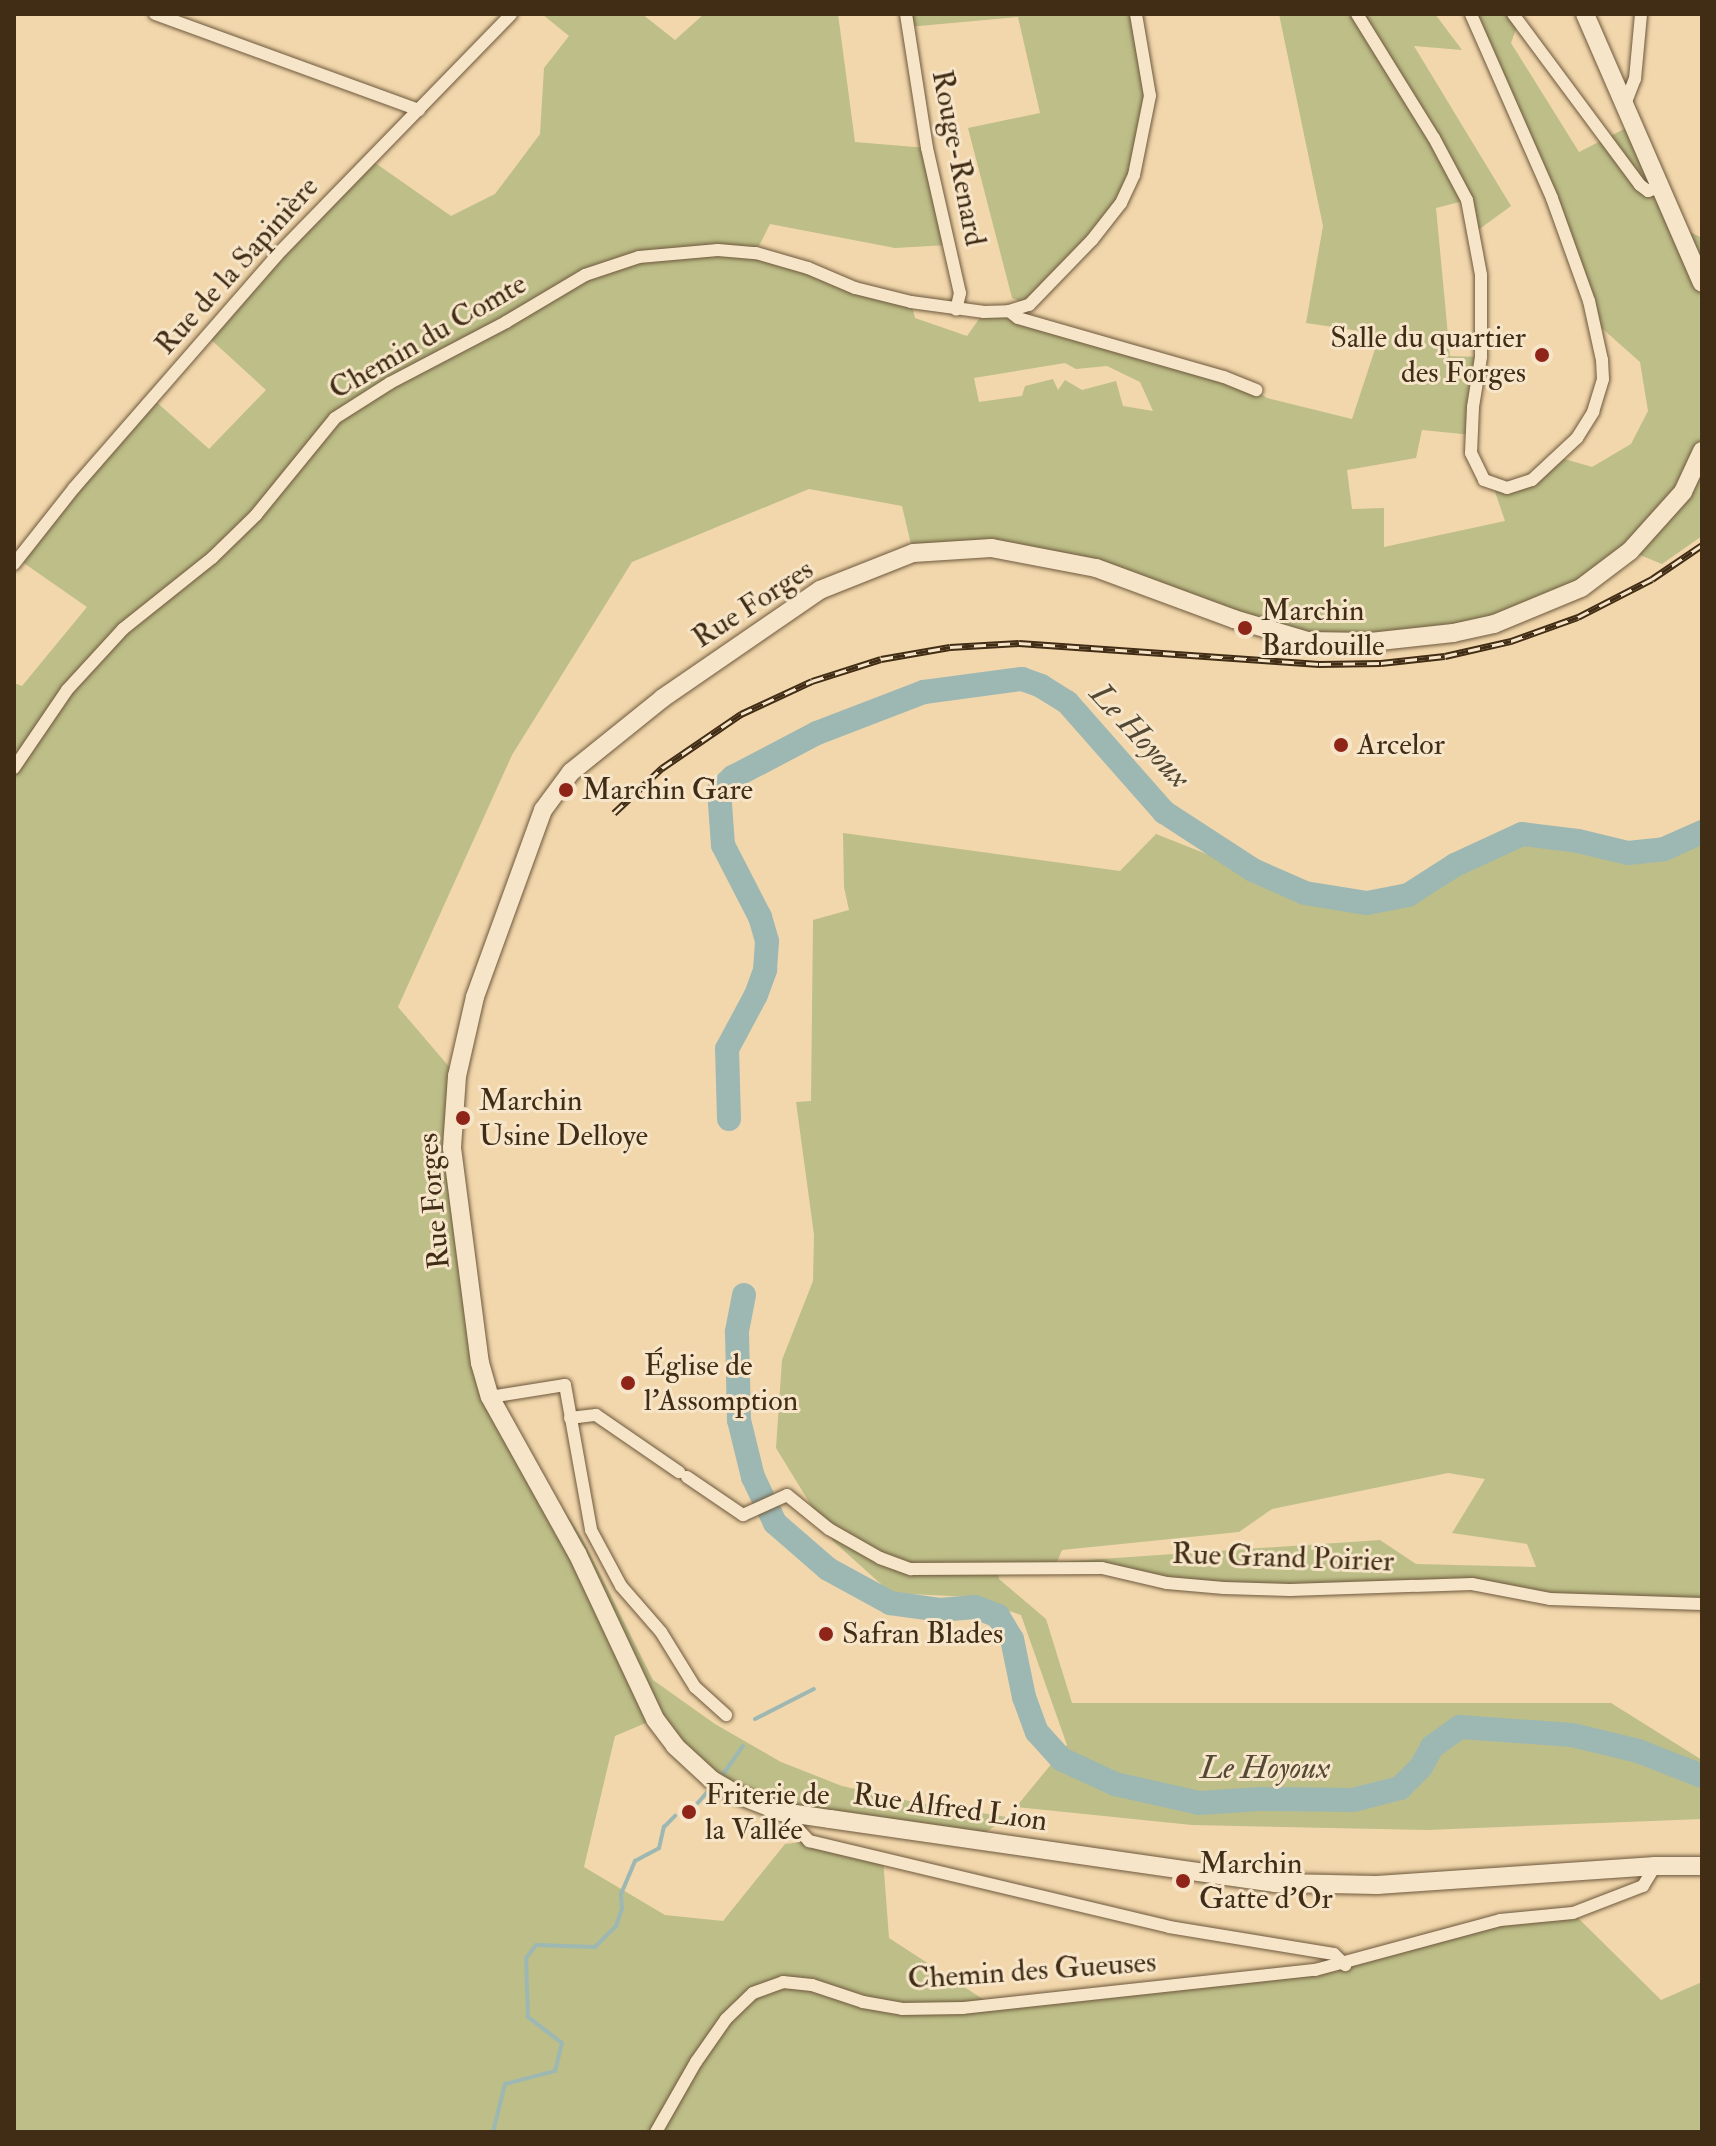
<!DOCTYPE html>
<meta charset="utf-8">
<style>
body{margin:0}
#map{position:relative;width:1716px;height:2146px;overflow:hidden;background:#f2d7ac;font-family:"IM FELL Double Pica",serif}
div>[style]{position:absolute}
.green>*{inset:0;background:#bdbe88}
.stream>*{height:4px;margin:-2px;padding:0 2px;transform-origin:2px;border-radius:2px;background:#9db8b3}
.river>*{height:24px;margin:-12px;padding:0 12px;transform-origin:12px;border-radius:12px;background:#9db8b3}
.roads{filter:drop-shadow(0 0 2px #6d583c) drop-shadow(0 0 2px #6d583c)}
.minor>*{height:12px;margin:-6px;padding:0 6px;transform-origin:6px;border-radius:6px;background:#f7e5c9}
.secondary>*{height:18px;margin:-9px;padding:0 9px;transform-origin:9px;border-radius:9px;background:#f7e5c9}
.rail>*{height:7px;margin-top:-3.5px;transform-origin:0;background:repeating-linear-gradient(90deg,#f7e5c9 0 12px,#412d16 0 24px);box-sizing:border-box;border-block:2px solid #412d16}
.dots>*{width:22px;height:22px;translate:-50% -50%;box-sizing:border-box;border:4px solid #f7e5c9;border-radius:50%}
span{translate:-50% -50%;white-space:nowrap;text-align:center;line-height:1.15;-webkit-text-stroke:6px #f7e5c9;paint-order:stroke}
.street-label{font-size:30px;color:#412d16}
.poi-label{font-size:30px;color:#412d16}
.right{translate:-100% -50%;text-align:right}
.left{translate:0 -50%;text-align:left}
.water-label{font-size:32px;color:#534935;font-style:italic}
.frame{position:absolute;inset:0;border:16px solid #412d16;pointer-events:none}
</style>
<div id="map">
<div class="green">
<div style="clip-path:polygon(evenodd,542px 14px,642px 14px,675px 40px,704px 14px,838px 14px,855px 142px,927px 148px,947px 245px,895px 248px,770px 224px,756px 252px,911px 302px,915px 318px,967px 336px,984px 312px,1009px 311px,1256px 390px,1267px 398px,1352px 419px,1380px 334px,1306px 323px,1323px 226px,1279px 14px,1435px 14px,1462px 50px,1414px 46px,1511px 206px,1474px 233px,1467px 200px,1436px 208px,1450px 356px,1481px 357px,1472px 435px,1422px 430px,1416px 458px,1347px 470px,1352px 509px,1384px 508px,1384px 547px,1505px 521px,1493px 486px,1507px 488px,1558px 457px,1592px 467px,1631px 444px,1648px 411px,1640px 362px,1595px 322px,1589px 301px,1471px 14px,1513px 14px,1519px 21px,1511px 43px,1579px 152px,1632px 125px,1676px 225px,1702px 238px,1702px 536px,1662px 564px,1630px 551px,1581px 588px,1494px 624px,1332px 643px,1043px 555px,913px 553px,902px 506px,809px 489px,632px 562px,512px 755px,398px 1007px,457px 1076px,452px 1148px,490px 1397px,582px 1538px,653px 1680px,715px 1724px,781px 1762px,842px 1786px,918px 1803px,1007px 1817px,977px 1839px,736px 1794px,655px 1719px,615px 1736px,584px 1867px,665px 1915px,723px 1921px,785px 1844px,809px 1841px,883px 1858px,889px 1938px,992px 2005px,1316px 1970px,1500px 1920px,1573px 1913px,1661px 2000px,1702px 1982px,1702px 2132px,14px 2132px,14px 683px,22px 686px,87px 607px,18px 559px,153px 399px,209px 449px,266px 390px,208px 337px,371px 160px,451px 216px,495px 194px,540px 134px,544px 68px,569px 36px,542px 14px,1065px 363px,1076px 369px,1107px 366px,1140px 382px,1153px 411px,1123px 406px,1116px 381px,1082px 390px,1065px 380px,1058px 390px,1053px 379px,1025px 386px,1022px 396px,979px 402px,974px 378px,1065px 363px)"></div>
<div style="clip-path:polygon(906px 14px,1136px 14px,1150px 96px,1121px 203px,1029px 305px,1012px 298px,968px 128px,1040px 113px,1018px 17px,908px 27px)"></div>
<div style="clip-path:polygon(evenodd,1702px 832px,1702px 1604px,1642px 1603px,1472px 1584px,1224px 1588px,1102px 1568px,998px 1569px,999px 1579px,1046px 1619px,1072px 1703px,1611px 1703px,1702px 1760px,1702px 1819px,1427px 1830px,1192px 1825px,1016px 1807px,1067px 1745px,1021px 1615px,970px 1597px,891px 1593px,833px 1541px,776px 1448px,782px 1360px,813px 1281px,814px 1235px,796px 1102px,811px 1101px,813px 920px,849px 910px,844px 887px,843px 833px,1120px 871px,1156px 834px,1305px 893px,1367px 903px,1408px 895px,1455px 865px,1522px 834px,1578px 841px,1628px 853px,1664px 849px,1702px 832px,1448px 1473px,1485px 1479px,1452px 1533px,1527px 1544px,1536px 1567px,1416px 1564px,1380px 1540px,1057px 1562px,1062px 1550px,1239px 1532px,1272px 1509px,1448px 1473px)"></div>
</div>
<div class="stream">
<div style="left:755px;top:1719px;width:66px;rotate:-27deg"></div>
<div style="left:724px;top:1773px;width:33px;rotate:-55deg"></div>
<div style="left:696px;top:1805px;width:20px;rotate:-49deg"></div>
<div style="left:493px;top:2132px;width:49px;rotate:-76deg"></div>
<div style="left:505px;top:2084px;width:52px;rotate:-14.6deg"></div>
<div style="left:555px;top:2071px;width:29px;rotate:-76deg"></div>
<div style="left:562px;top:2043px;width:43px;rotate:-142.6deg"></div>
<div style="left:528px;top:2017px;width:59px;rotate:-91.9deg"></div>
<div style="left:526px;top:1958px;width:16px;rotate:-52deg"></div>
<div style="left:536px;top:1945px;width:59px;rotate:1.9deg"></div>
<div style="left:595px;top:1947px;width:30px;rotate:-45deg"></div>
<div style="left:616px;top:1926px;width:18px;rotate:-71deg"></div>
<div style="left:622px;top:1909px;width:15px;rotate:-94deg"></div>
<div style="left:621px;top:1894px;width:36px;rotate:-67deg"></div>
<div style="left:635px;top:1861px;width:27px;rotate:-28deg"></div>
<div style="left:659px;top:1848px;width:22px;rotate:-77deg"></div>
<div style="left:664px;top:1827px;width:16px;rotate:-45deg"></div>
</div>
<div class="river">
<div style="left:729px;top:1119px;width:70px;rotate:-91.6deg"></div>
<div style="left:727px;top:1049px;width:61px;rotate:-61.8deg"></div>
<div style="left:756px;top:995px;width:27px;rotate:-70deg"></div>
<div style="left:765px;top:970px;width:29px;rotate:-86deg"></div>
<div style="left:767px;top:941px;width:25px;rotate:-106deg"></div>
<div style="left:760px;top:917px;width:81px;rotate:-117.2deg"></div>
<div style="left:723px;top:845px;width:55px;rotate:-94.2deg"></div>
<div style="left:719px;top:790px;width:19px;rotate:-43deg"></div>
<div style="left:733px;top:777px;width:95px;rotate:-27.6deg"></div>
<div style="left:817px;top:733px;width:115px;rotate:-21deg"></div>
<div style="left:924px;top:692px;width:99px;rotate:-7.6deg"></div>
<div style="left:1022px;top:679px;width:20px;rotate:20deg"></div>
<div style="left:1041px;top:686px;width:31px;rotate:32deg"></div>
<div style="left:1067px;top:702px;width:147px;rotate:48.6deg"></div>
<div style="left:1164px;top:812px;width:106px;rotate:33.1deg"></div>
<div style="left:1253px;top:870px;width:57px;rotate:23.9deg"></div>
<div style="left:1305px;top:893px;width:63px;rotate:9.2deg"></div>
<div style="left:1367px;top:903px;width:42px;rotate:-11deg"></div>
<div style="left:1408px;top:895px;width:56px;rotate:-32.6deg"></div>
<div style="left:1455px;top:865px;width:74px;rotate:-24.8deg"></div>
<div style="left:1522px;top:834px;width:56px;rotate:7.1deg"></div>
<div style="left:1578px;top:841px;width:51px;rotate:13.5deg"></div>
<div style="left:1628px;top:853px;width:36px;rotate:-6deg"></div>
<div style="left:1664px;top:849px;width:42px;rotate:-24.1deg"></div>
<div style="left:744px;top:1295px;width:38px;rotate:101deg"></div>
<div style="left:737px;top:1332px;width:88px;rotate:88.7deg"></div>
<div style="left:739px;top:1420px;width:59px;rotate:76.2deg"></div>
<div style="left:753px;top:1477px;width:51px;rotate:64.4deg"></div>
<div style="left:775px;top:1523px;width:70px;rotate:41deg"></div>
<div style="left:828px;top:1569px;width:71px;rotate:28.7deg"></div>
<div style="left:890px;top:1603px;width:50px;rotate:8deg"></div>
<div style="left:940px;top:1610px;width:35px;rotate:-5deg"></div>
<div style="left:975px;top:1607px;width:25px;rotate:21deg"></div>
<div style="left:998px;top:1616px;width:27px;rotate:59deg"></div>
<div style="left:1012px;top:1639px;width:59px;rotate:78.3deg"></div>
<div style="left:1024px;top:1697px;width:37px;rotate:70deg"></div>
<div style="left:1037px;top:1732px;width:36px;rotate:48deg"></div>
<div style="left:1061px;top:1759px;width:60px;rotate:24.8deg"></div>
<div style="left:1115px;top:1784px;width:86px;rotate:12.7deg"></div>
<div style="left:1199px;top:1803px;width:61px;rotate:-3.8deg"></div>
<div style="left:1260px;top:1799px;width:93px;rotate:0.6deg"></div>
<div style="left:1353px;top:1800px;width:49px;rotate:-14.3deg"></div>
<div style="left:1400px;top:1788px;width:30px;rotate:-45deg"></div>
<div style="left:1421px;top:1767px;width:23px;rotate:-61deg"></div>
<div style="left:1432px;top:1747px;width:34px;rotate:-36deg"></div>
<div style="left:1460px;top:1727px;width:112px;rotate:4.1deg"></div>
<div style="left:1572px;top:1735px;width:68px;rotate:13.6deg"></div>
<div style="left:1638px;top:1751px;width:69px;rotate:21.3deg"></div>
</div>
<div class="roads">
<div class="minor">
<div style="left:155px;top:14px;width:281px;rotate:20deg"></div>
<div style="left:906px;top:14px;width:136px;rotate:81.1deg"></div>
<div style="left:927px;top:148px;width:149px;rotate:77.2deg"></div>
<div style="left:960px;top:293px;width:17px;rotate:103deg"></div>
<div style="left:1357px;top:14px;width:146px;rotate:58.2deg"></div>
<div style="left:1434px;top:138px;width:70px;rotate:62deg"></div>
<div style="left:1467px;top:200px;width:76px;rotate:79.4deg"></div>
<div style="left:1481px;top:275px;width:82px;rotate:90deg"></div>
<div style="left:1481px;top:357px;width:51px;rotate:99.1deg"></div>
<div style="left:1473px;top:407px;width:46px;rotate:92.5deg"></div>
<div style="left:1471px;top:453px;width:30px;rotate:64deg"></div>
<div style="left:1484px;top:480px;width:24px;rotate:19deg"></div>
<div style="left:1507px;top:488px;width:26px;rotate:-18deg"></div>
<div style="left:1532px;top:480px;width:62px;rotate:-43deg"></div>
<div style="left:1577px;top:438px;width:31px;rotate:-58deg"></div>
<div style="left:1593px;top:412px;width:34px;rotate:-73deg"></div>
<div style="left:1603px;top:379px;width:19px;rotate:-93deg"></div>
<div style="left:1602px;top:360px;width:60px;rotate:-102.4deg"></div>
<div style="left:1589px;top:301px;width:109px;rotate:-109.8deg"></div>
<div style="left:1552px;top:198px;width:201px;rotate:-113.8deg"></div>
<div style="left:1513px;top:14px;width:213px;rotate:53.4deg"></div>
<div style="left:1640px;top:185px;width:10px;rotate:37deg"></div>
<div style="left:1648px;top:191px;width:12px;rotate:-20deg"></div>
<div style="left:1624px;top:107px;width:30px;rotate:-69deg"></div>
<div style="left:1635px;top:79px;width:65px;rotate:-84.7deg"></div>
<div style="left:1009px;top:311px;width:11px;rotate:38deg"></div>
<div style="left:1018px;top:318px;width:214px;rotate:16deg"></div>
<div style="left:1224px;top:377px;width:35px;rotate:22deg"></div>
<div style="left:14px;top:564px;width:97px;rotate:-51.7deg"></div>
<div style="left:74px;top:488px;width:309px;rotate:-48.9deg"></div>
<div style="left:277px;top:255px;width:336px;rotate:-45.8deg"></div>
<div style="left:14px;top:768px;width:94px;rotate:-55.8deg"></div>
<div style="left:67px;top:690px;width:83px;rotate:-47.4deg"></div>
<div style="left:123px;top:629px;width:114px;rotate:-38.6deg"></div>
<div style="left:212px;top:558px;width:62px;rotate:-44.3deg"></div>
<div style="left:256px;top:515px;width:125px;rotate:-50.8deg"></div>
<div style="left:335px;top:418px;width:65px;rotate:-32.5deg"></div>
<div style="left:390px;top:383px;width:131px;rotate:-27.7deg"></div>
<div style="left:506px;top:322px;width:92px;rotate:-30.7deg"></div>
<div style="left:585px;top:275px;width:57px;rotate:-18.4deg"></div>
<div style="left:639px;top:257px;width:79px;rotate:-5.1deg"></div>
<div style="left:718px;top:250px;width:38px;rotate:5deg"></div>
<div style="left:756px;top:253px;width:54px;rotate:16.1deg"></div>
<div style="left:808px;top:268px;width:51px;rotate:23.1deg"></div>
<div style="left:855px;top:288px;width:58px;rotate:14deg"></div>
<div style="left:911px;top:302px;width:74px;rotate:7.8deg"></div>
<div style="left:984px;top:312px;width:25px;rotate:-2deg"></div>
<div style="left:1009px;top:311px;width:21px;rotate:-17deg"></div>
<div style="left:1029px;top:305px;width:91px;rotate:-45.9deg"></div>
<div style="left:1092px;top:240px;width:47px;rotate:-51.9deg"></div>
<div style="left:1121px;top:203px;width:31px;rotate:-65deg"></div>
<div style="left:1134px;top:175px;width:81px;rotate:-78.6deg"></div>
<div style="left:1150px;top:96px;width:83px;rotate:-99.7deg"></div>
<div style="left:490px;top:1397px;width:76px;rotate:-9.1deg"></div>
<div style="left:565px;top:1385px;width:147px;rotate:79.8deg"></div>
<div style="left:591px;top:1530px;width:64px;rotate:61.8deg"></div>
<div style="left:621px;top:1586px;width:61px;rotate:49deg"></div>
<div style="left:661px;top:1632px;width:65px;rotate:58.3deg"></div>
<div style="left:695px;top:1687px;width:42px;rotate:42.1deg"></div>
<div style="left:570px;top:1418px;width:26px;rotate:-7deg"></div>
<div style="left:596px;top:1415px;width:101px;rotate:34.5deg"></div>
<div style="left:687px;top:1477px;width:68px;rotate:34.2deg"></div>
<div style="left:743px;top:1515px;width:48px;rotate:-24.4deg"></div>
<div style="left:787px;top:1495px;width:54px;rotate:39deg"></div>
<div style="left:829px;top:1529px;width:59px;rotate:29.6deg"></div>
<div style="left:880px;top:1558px;width:33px;rotate:20deg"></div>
<div style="left:911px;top:1569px;width:191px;rotate:-0.3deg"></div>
<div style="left:1102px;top:1568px;width:67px;rotate:13deg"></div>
<div style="left:1167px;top:1583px;width:57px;rotate:5deg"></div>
<div style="left:1224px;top:1588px;width:66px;rotate:1.7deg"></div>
<div style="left:1290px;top:1590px;width:182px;rotate:-1.9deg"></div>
<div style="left:1472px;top:1584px;width:79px;rotate:10.9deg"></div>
<div style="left:1550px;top:1599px;width:152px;rotate:1.9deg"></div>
<div style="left:782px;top:1812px;width:40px;rotate:47deg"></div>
<div style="left:809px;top:1841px;width:370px;rotate:13.4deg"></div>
<div style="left:1169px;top:1927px;width:167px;rotate:9.3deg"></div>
<div style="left:1334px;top:1954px;width:16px;rotate:45deg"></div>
<div style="left:656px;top:2132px;width:81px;rotate:-60.3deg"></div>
<div style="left:696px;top:2062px;width:52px;rotate:-55.1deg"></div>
<div style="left:726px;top:2019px;width:37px;rotate:-44deg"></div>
<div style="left:753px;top:1993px;width:32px;rotate:-20deg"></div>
<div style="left:783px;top:1982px;width:29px;rotate:6deg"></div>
<div style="left:812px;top:1985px;width:54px;rotate:18.4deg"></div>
<div style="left:863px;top:2002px;width:40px;rotate:10deg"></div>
<div style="left:902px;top:2009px;width:61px;rotate:-0.9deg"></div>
<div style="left:963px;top:2008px;width:354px;rotate:-6.2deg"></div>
<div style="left:1315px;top:1970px;width:192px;rotate:-15.1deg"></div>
<div style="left:1500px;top:1920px;width:73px;rotate:-5.5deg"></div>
<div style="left:1573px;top:1913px;width:75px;rotate:-21.1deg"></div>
<div style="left:1643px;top:1886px;width:23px;rotate:-59deg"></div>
</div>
<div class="secondary">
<div style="left:1585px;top:14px;width:293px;rotate:66.5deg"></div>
<div style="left:1702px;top:451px;width:45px;rotate:114.9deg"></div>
<div style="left:1683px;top:492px;width:79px;rotate:131.9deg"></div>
<div style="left:1630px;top:551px;width:61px;rotate:142.9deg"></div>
<div style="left:1581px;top:588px;width:94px;rotate:157.5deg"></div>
<div style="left:1494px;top:624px;width:42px;rotate:167.6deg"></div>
<div style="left:1453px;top:633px;width:83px;rotate:173.8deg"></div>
<div style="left:1370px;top:642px;width:62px;rotate:-179.1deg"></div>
<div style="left:1308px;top:641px;width:77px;rotate:-163.4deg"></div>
<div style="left:1234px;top:619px;width:147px;rotate:-159.7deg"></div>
<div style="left:1096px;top:568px;width:107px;rotate:-169.2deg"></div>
<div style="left:991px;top:548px;width:78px;rotate:176.3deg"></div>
<div style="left:913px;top:553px;width:100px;rotate:158.3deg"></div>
<div style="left:820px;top:590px;width:191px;rotate:145.5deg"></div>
<div style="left:663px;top:698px;width:118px;rotate:141.2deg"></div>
<div style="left:571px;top:772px;width:47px;rotate:126.4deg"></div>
<div style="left:543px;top:810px;width:199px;rotate:110deg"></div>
<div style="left:475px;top:997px;width:81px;rotate:102.8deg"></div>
<div style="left:457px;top:1076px;width:72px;rotate:94deg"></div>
<div style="left:452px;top:1148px;width:217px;rotate:82.6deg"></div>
<div style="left:480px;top:1363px;width:35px;rotate:74deg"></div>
<div style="left:490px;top:1397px;width:179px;rotate:60.9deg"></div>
<div style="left:577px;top:1553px;width:183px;rotate:64.8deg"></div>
<div style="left:655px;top:1719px;width:34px;rotate:53deg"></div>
<div style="left:675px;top:1746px;width:50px;rotate:42.6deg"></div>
<div style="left:712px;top:1780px;width:28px;rotate:30deg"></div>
<div style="left:736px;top:1794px;width:49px;rotate:21.4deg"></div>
<div style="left:782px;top:1812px;width:49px;rotate:8.3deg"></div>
<div style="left:830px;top:1819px;width:450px;rotate:8.2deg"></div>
<div style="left:1275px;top:1883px;width:102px;rotate:1.1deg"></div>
<div style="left:1377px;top:1885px;width:279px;rotate:-3.9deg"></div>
<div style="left:1655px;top:1866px;width:47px"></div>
</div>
</div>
<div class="rail">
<div style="left:614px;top:813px;width:66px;rotate:-43.2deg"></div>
<div style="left:662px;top:768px;width:96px;rotate:-34.4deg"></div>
<div style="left:741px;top:714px;width:78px;rotate:-24.9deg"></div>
<div style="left:812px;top:681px;width:72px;rotate:-17.7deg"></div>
<div style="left:881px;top:659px;width:70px;rotate:-9.9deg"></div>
<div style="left:950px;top:647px;width:69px;rotate:-3.3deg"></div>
<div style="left:1019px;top:643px;width:301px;rotate:4deg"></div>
<div style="left:1319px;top:664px;width:62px;rotate:-0.9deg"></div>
<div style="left:1381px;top:663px;width:64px;rotate:-6.2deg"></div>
<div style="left:1445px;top:656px;width:68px;rotate:-12.8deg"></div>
<div style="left:1511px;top:641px;width:71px;rotate:-19.7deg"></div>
<div style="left:1578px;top:617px;width:83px;rotate:-27.2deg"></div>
<div style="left:1652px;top:579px;width:60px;rotate:-34.2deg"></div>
</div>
<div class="dots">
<div style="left:1542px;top:355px;background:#8f2418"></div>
<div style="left:1245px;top:628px;background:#8f2418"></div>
<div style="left:1341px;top:745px;background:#8f2418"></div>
<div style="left:566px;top:790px;background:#8f2418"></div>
<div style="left:463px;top:1118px;background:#8f2418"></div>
<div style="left:628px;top:1383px;background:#8f2418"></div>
<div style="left:826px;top:1634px;background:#8f2418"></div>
<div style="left:689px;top:1812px;background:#8f2418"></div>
<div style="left:1183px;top:1881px;background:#8f2418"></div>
</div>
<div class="street-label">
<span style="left:958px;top:158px;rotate:79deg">Rouge-Renard</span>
<span style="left:237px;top:266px;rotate:-48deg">Rue de la Sapinière</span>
<span style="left:428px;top:337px;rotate:-30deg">Chemin du Comte</span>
<span style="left:753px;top:604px;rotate:-33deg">Rue Forges</span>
<span style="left:434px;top:1201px;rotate:-95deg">Rue Forges</span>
<span style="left:1283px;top:1558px;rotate:2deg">Rue Grand Poirier</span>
<span style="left:950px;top:1808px;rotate:8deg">Rue Alfred Lion</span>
<span style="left:1032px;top:1971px;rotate:-4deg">Chemin des Gueuses</span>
</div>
<div class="poi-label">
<span class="right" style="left:1526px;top:355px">Salle du quartier<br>des Forges</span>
<span class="left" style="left:1261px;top:628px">Marchin<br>Bardouille</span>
<span class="left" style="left:1357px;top:745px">Arcelor</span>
<span class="left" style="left:582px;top:790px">Marchin Gare</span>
<span class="left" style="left:479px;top:1118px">Marchin<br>Usine Delloye</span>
<span class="left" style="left:644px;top:1383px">Église de<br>l'Assomption</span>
<span class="left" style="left:842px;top:1634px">Safran Blades</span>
<span class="left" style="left:705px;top:1812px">Friterie de<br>la Vallée</span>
<span class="left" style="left:1199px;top:1881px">Marchin<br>Gatte d'Or</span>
</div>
<div class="water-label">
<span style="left:1140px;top:736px;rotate:47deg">Le Hoyoux</span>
<span style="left:1265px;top:1768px">Le Hoyoux</span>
</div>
<div class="frame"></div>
</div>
